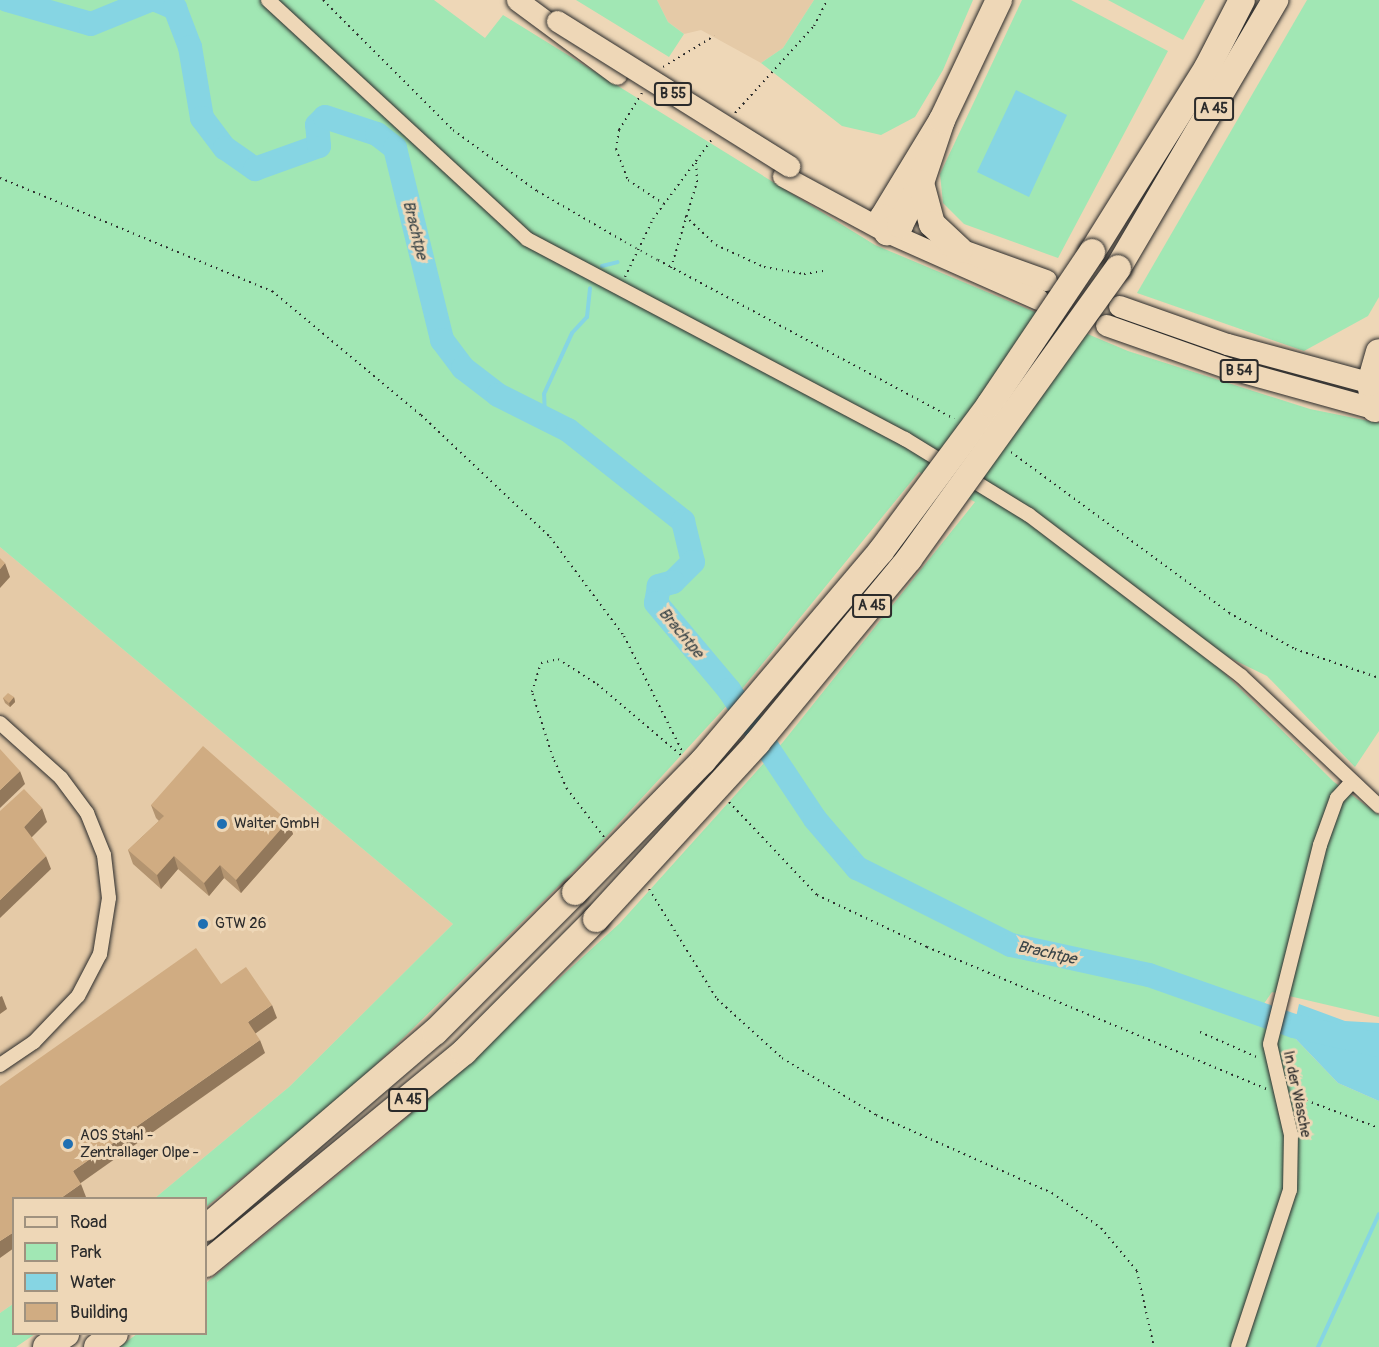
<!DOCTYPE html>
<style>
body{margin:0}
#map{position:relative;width:1379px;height:1347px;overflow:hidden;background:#eed7b7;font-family:Pangolin,sans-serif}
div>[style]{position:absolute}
.built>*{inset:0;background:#e5caa7}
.green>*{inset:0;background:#a1e7b4}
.water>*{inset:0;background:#86d5e3}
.stream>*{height:4px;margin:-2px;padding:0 2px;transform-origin:2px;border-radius:2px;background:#86d5e3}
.river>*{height:24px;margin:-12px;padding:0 12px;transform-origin:12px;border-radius:12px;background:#86d5e3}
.path>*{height:2px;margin-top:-1px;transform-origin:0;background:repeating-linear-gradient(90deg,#2b2b2b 0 1.5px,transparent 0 6px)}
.roads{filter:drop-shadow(0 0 2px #2b2b2b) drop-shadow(0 0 2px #2b2b2b)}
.minor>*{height:14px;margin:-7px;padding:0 7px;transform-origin:7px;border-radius:7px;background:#eed7b7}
.primary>*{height:21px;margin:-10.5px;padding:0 10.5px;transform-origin:10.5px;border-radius:10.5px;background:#eed7b7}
.motorway>*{height:26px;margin:-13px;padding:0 13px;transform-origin:13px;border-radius:13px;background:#eed7b7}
.path-bridge>*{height:2px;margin-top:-1px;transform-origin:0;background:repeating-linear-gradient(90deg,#2b2b2b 0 1.5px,transparent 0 6px)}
.bridges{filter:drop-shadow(0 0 2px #2b2b2b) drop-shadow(0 0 2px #2b2b2b)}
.primary-bridge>*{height:21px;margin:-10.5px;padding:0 10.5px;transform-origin:10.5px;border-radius:10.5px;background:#eed7b7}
.motorway-bridge>*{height:26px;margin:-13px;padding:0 13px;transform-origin:13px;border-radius:13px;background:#eed7b7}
.wall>*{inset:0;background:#b39470}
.shaded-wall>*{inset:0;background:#92785b}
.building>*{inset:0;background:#d0ac82}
.dots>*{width:16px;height:16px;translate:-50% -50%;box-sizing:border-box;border:3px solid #eed7b7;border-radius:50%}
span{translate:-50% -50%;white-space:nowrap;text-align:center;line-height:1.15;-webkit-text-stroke:6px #eed7b7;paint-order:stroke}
.shield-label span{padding:2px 4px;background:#eed7b7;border:2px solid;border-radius:4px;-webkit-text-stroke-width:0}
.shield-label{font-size:14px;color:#2b2b2b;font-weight:700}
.poi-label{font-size:15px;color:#2b2b2b}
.left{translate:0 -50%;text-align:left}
.street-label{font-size:15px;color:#2b2b2b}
.water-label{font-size:16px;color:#394447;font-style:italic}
.legend{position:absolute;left:12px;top:1197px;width:195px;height:138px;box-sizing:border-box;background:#eed7b7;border:2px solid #a0927f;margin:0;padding:8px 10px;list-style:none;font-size:18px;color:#2b2b2b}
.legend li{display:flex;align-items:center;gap:12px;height:30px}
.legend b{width:30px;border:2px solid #a0927f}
</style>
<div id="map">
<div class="built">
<div style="clip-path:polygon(657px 0,814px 0,783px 48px,761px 63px,701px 30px,684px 34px,668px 22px)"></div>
<div style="clip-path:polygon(0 547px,453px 924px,289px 1087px,155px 1198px,14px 1198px,13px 1304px,0 1313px)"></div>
</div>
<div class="green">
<div style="clip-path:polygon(0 0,434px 0,485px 38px,503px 15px,875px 245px,1128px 351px,1310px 409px,1379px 423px,1379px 731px,1355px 767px,1267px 676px,1189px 638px,1334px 782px,1379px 815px,1379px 1017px,1272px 992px,1263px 1005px,1338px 1083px,1379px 1101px,1379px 1347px,119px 1347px,137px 1334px,206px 1334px,206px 1283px,394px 1129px,620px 923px,783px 742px,975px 502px,919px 472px,741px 690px,584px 861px,350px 1090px,206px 1207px,206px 1198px,155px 1198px,289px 1087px,453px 924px,0 547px)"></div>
<div style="clip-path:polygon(576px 0,657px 0,668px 22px,684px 34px,669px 57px)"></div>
<div style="clip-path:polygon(814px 0,973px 0,943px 70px,915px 117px,881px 135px,842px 126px,761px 63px,783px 48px)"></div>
<div style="clip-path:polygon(1022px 0,1071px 0,1168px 51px,1058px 258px,964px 224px,943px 203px,940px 174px)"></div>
<div style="clip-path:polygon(1108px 0,1205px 0,1183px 40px)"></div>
<div style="clip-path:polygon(1307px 0,1379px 0,1379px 297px,1368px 316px,1304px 351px,1137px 293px)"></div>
<div style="clip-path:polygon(13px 1304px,14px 1334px,35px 1334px,16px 1347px,0 1347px,0 1313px)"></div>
</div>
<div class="water">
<div style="clip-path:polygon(1016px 90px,1067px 115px,1029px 197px,977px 172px)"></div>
<div style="clip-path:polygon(1299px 1004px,1345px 1021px,1379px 1023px,1379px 1101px,1338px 1083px,1292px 1035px)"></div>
</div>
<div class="stream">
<div style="left:602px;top:266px;width:16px;rotate:-14deg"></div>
<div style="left:545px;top:419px;width:25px;rotate:-92deg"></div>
<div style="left:544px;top:394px;width:67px;rotate:-65.3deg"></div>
<div style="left:572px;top:333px;width:22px;rotate:-47deg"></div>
<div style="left:587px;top:317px;width:29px;rotate:-84deg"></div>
<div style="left:1318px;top:1347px;width:146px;rotate:-65.4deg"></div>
</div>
<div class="river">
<div style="left:7px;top:0;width:87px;rotate:15.9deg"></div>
<div style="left:91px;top:24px;width:64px;rotate:-22.1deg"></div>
<div style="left:156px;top:0;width:21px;rotate:23deg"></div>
<div style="left:175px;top:8px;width:42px;rotate:69deg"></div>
<div style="left:190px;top:47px;width:72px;rotate:80.4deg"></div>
<div style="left:202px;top:118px;width:38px;rotate:53deg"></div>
<div style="left:225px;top:148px;width:37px;rotate:35deg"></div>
<div style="left:255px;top:169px;width:68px;rotate:-19.8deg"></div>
<div style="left:319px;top:146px;width:21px;rotate:-95deg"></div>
<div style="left:317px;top:125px;width:11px;rotate:-45deg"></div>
<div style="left:325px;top:117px;width:55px;rotate:18.1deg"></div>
<div style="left:377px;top:134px;width:23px;rotate:38deg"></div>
<div style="left:395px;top:148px;width:198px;rotate:76.2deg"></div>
<div style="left:442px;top:340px;width:35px;rotate:53deg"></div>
<div style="left:463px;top:368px;width:44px;rotate:37.6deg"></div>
<div style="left:498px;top:395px;width:78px;rotate:26.6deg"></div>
<div style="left:568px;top:430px;width:147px;rotate:38.4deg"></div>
<div style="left:683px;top:521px;width:42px;rotate:76.3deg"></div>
<div style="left:693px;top:562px;width:28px;rotate:135deg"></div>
<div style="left:673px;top:582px;width:15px;rotate:164deg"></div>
<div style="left:659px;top:586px;width:17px;rotate:100deg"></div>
<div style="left:656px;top:603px;width:114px;rotate:50deg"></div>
<div style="left:729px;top:690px;width:155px;rotate:56.3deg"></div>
<div style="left:815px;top:819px;width:65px;rotate:49.4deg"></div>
<div style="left:857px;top:868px;width:172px;rotate:26.6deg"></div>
<div style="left:1011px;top:945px;width:141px;rotate:12.3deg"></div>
<div style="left:1149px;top:975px;width:154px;rotate:19.4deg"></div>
<div style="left:1294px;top:1026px;width:87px;rotate:12.6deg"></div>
</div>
<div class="path">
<div style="left:323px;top:0;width:184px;rotate:45deg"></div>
<div style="left:453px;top:130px;width:104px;rotate:36deg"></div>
<div style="left:537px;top:191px;width:102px;rotate:30.1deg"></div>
<div style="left:663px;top:67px;width:60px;rotate:-31.3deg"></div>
<div style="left:642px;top:93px;width:44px;rotate:121.9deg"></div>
<div style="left:619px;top:130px;width:19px;rotate:99deg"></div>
<div style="left:616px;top:149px;width:33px;rotate:69deg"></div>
<div style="left:628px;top:180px;width:43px;rotate:33.7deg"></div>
<div style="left:735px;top:113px;width:118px;rotate:-47.8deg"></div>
<div style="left:814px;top:26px;width:29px;rotate:-63deg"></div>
<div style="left:0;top:178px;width:295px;rotate:22.6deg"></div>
<div style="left:272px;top:291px;width:194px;rotate:39.8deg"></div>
<div style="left:421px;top:415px;width:178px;rotate:43.4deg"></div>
<div style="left:550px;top:537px;width:124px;rotate:53.2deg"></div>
<div style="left:624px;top:636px;width:131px;rotate:63.2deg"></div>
<div style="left:685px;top:216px;width:42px;rotate:43.1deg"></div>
<div style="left:716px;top:245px;width:53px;rotate:24.6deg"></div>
<div style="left:764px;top:267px;width:41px;rotate:9.9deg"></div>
<div style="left:804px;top:274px;width:24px;rotate:-9deg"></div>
<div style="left:658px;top:260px;width:336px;rotate:28.2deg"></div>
<div style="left:671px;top:268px;width:90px;rotate:-73.2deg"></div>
<div style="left:697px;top:182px;width:19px;rotate:-93deg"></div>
<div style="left:625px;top:277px;width:64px;rotate:-64.2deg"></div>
<div style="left:653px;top:219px;width:101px;rotate:-53.5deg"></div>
<div style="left:1011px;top:452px;width:271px;rotate:36.4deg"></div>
<div style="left:1229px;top:613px;width:75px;rotate:28.6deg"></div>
<div style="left:1295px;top:649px;width:89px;rotate:19deg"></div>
<div style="left:729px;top:802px;width:128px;rotate:46.6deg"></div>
<div style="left:817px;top:895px;width:122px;rotate:25.3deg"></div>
<div style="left:927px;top:947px;width:368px;rotate:22.7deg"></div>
<div style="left:604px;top:837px;width:61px;rotate:-127.6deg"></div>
<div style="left:567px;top:789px;width:34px;rotate:-114deg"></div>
<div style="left:553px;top:758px;width:69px;rotate:-107.7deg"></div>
<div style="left:532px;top:692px;width:30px;rotate:-73deg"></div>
<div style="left:541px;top:663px;width:17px;rotate:-13deg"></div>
<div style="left:558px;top:659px;width:46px;rotate:32.7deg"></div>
<div style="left:597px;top:684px;width:111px;rotate:40.3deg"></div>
<div style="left:649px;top:889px;width:129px;rotate:58.3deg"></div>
<div style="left:717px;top:999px;width:88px;rotate:42.2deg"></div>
<div style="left:782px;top:1058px;width:110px;rotate:31.2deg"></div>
<div style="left:876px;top:1115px;width:193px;rotate:23.9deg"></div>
<div style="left:1052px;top:1193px;width:60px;rotate:35.5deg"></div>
<div style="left:1101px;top:1228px;width:56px;rotate:50.1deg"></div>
<div style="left:1137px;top:1271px;width:78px;rotate:77.4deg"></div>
<div style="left:1200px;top:1032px;width:64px;rotate:23.8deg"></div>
<div style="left:1295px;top:1096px;width:90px;rotate:20.9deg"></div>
</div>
<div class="roads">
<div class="minor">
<div style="left:268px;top:0;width:352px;rotate:42.7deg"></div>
<div style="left:527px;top:239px;width:428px;rotate:27.9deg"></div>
<div style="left:905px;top:439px;width:145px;rotate:31.5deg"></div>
<div style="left:1029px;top:515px;width:266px;rotate:37.2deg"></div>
<div style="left:1241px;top:676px;width:190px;rotate:43.3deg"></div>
<div style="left:0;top:723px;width:82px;rotate:42deg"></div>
<div style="left:61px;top:778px;width:44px;rotate:53.4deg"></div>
<div style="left:87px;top:813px;width:45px;rotate:68deg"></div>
<div style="left:104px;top:855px;width:43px;rotate:83.4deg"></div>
<div style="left:109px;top:898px;width:57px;rotate:99.1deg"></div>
<div style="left:100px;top:954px;width:47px;rotate:117.6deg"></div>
<div style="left:78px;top:996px;width:64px;rotate:133.7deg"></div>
<div style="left:34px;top:1042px;width:41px;rotate:145.9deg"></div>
<div style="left:1238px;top:1347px;width:165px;rotate:-71.7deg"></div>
<div style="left:1290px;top:1190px;width:55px;rotate:-89deg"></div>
<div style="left:1291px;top:1135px;width:93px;rotate:-103deg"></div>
<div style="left:1270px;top:1044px;width:205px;rotate:-75.9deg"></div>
<div style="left:1320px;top:845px;width:50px;rotate:-70.1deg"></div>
<div style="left:1337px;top:798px;width:21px;rotate:-47deg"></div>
</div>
<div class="primary">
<div style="left:517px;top:0;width:124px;rotate:36.5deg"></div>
<div style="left:783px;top:176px;width:118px;rotate:28.3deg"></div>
<div style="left:887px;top:232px;width:165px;rotate:23.9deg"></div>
<div style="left:948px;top:245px;width:104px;rotate:19.7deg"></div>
<div style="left:1119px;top:306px;width:114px;rotate:19.4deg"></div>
<div style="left:1227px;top:344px;width:157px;rotate:15.1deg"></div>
<div style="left:1106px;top:325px;width:129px;rotate:19.4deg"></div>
<div style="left:1228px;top:368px;width:157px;rotate:15.5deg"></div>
</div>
<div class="motorway">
<div style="left:942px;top:120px;width:114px;rotate:121.3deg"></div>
<div style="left:883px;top:217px;width:16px;rotate:75deg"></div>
<div style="left:887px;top:232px;width:15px;rotate:-28deg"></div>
<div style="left:900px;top:225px;width:47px;rotate:-63.4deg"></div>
<div style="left:921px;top:183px;width:66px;rotate:-71.6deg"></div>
<div style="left:942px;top:120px;width:133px;rotate:-64.6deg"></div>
<div style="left:921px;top:183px;width:42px;rotate:75deg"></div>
<div style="left:932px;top:224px;width:38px;rotate:43deg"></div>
<div style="left:1092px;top:252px;width:217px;rotate:-58deg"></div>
<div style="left:1207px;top:68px;width:76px;rotate:-62.8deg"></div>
<div style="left:1118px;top:268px;width:311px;rotate:-59.6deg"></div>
<div style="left:1375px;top:409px;width:26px;rotate:-101deg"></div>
<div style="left:1370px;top:383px;width:32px;rotate:-74deg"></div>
<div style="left:206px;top:1228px;width:301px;rotate:-40.6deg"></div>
<div style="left:435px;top:1032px;width:198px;rotate:-45deg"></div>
<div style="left:206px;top:1264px;width:334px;rotate:-39.4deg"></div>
<div style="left:464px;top:1052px;width:187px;rotate:-45.2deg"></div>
<div style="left:46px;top:1347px;width:24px;rotate:-33deg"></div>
<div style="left:97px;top:1347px;width:22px;rotate:-36deg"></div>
</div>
</div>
<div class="path-bridge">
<div style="left:625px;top:242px;width:38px;rotate:29deg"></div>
</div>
<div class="bridges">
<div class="primary-bridge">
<div style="left:557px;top:21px;width:274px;rotate:32deg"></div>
</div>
<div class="motorway-bridge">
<div style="left:575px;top:892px;width:183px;rotate:-45.7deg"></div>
<div style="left:703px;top:761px;width:275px;rotate:-49.7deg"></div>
<div style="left:881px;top:551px;width:183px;rotate:-53.4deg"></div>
<div style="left:990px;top:404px;width:183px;rotate:-56.1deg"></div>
<div style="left:596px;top:919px;width:239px;rotate:-47.5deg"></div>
<div style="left:757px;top:743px;width:239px;rotate:-50.4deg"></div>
<div style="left:909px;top:559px;width:358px;rotate:-54.3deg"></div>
</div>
</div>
<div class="wall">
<div style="clip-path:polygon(14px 697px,15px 702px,10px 707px,5px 703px,3px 698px)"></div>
<div style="clip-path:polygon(151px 805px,288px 821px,293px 834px,241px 893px,224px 878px,209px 896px,178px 869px,161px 889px,133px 864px,128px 850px,159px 821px,156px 818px)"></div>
</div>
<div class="shaded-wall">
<div style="clip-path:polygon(5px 563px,10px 577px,0 588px,0 569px)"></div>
<div style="clip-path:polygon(14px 697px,15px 702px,10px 707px,9px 703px)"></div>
<div style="clip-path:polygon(20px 771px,25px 784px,0 808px,0 790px)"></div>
<div style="clip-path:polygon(42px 808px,47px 822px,29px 840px,24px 827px)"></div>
<div style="clip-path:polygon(288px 821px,293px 834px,241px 893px,236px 880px)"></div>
<div style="clip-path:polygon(46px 856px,51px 869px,0 918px,0 900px)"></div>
<div style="clip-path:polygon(174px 856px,178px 869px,161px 889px,157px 875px)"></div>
<div style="clip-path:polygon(220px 865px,224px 878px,209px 896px,204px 883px)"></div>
<div style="clip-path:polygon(2px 996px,7px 1009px,0 1014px,0 997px)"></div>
<div style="clip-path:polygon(272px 1005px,277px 1018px,252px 1036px,248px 1022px)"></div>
<div style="clip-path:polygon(260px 1040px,265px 1053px,78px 1185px,73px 1171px)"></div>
<div style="clip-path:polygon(81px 1184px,86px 1197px,85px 1198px,61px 1198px)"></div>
<div style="clip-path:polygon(14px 1232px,14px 1248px,0 1258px,0 1241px)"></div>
</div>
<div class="building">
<div style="clip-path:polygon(0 558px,5px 563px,0 569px)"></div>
<div style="clip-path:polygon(8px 693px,14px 697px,9px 703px,3px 698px)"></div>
<div style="clip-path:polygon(203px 746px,288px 821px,236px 880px,220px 865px,204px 883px,174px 856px,157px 875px,128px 850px,164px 816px,151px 805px)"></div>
<div style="clip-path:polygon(0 749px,20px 771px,0 790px)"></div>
<div style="clip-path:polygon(24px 789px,42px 808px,24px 827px,46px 856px,0 900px,0 811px)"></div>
<div style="clip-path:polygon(196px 948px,221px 984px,246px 967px,272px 1005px,248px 1022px,260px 1040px,73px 1171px,81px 1184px,61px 1198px,14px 1198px,14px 1232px,0 1241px,0 1086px)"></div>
</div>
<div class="dots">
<div style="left:222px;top:824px;background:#1f6fb2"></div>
<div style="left:203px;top:924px;background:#1f6fb2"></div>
<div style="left:68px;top:1144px;background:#1f6fb2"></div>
</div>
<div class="shield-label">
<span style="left:673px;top:94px">B 55</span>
<span style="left:1214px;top:109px">A 45</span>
<span style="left:1239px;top:371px">B 54</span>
<span style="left:872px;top:606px">A 45</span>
<span style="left:408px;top:1100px">A 45</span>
</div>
<div class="poi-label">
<span class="left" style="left:234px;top:824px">Walter GmbH</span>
<span class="left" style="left:215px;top:924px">GTW 26</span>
<span class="left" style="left:80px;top:1144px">AOS Stahl -<br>Zentrallager Olpe -</span>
</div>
<div class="street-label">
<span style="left:1297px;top:1094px;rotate:78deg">In der Wasche</span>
</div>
<div class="water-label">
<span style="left:415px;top:230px;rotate:76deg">Brachtpe</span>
<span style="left:681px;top:633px;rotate:50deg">Brachtpe</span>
<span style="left:1047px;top:953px;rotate:13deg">Brachtpe</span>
</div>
<ul class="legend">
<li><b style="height:8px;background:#eed7b7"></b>Road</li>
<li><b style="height:16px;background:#a1e7b4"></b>Park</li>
<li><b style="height:16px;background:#86d5e3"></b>Water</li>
<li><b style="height:16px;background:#d0ac82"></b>Building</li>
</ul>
</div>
